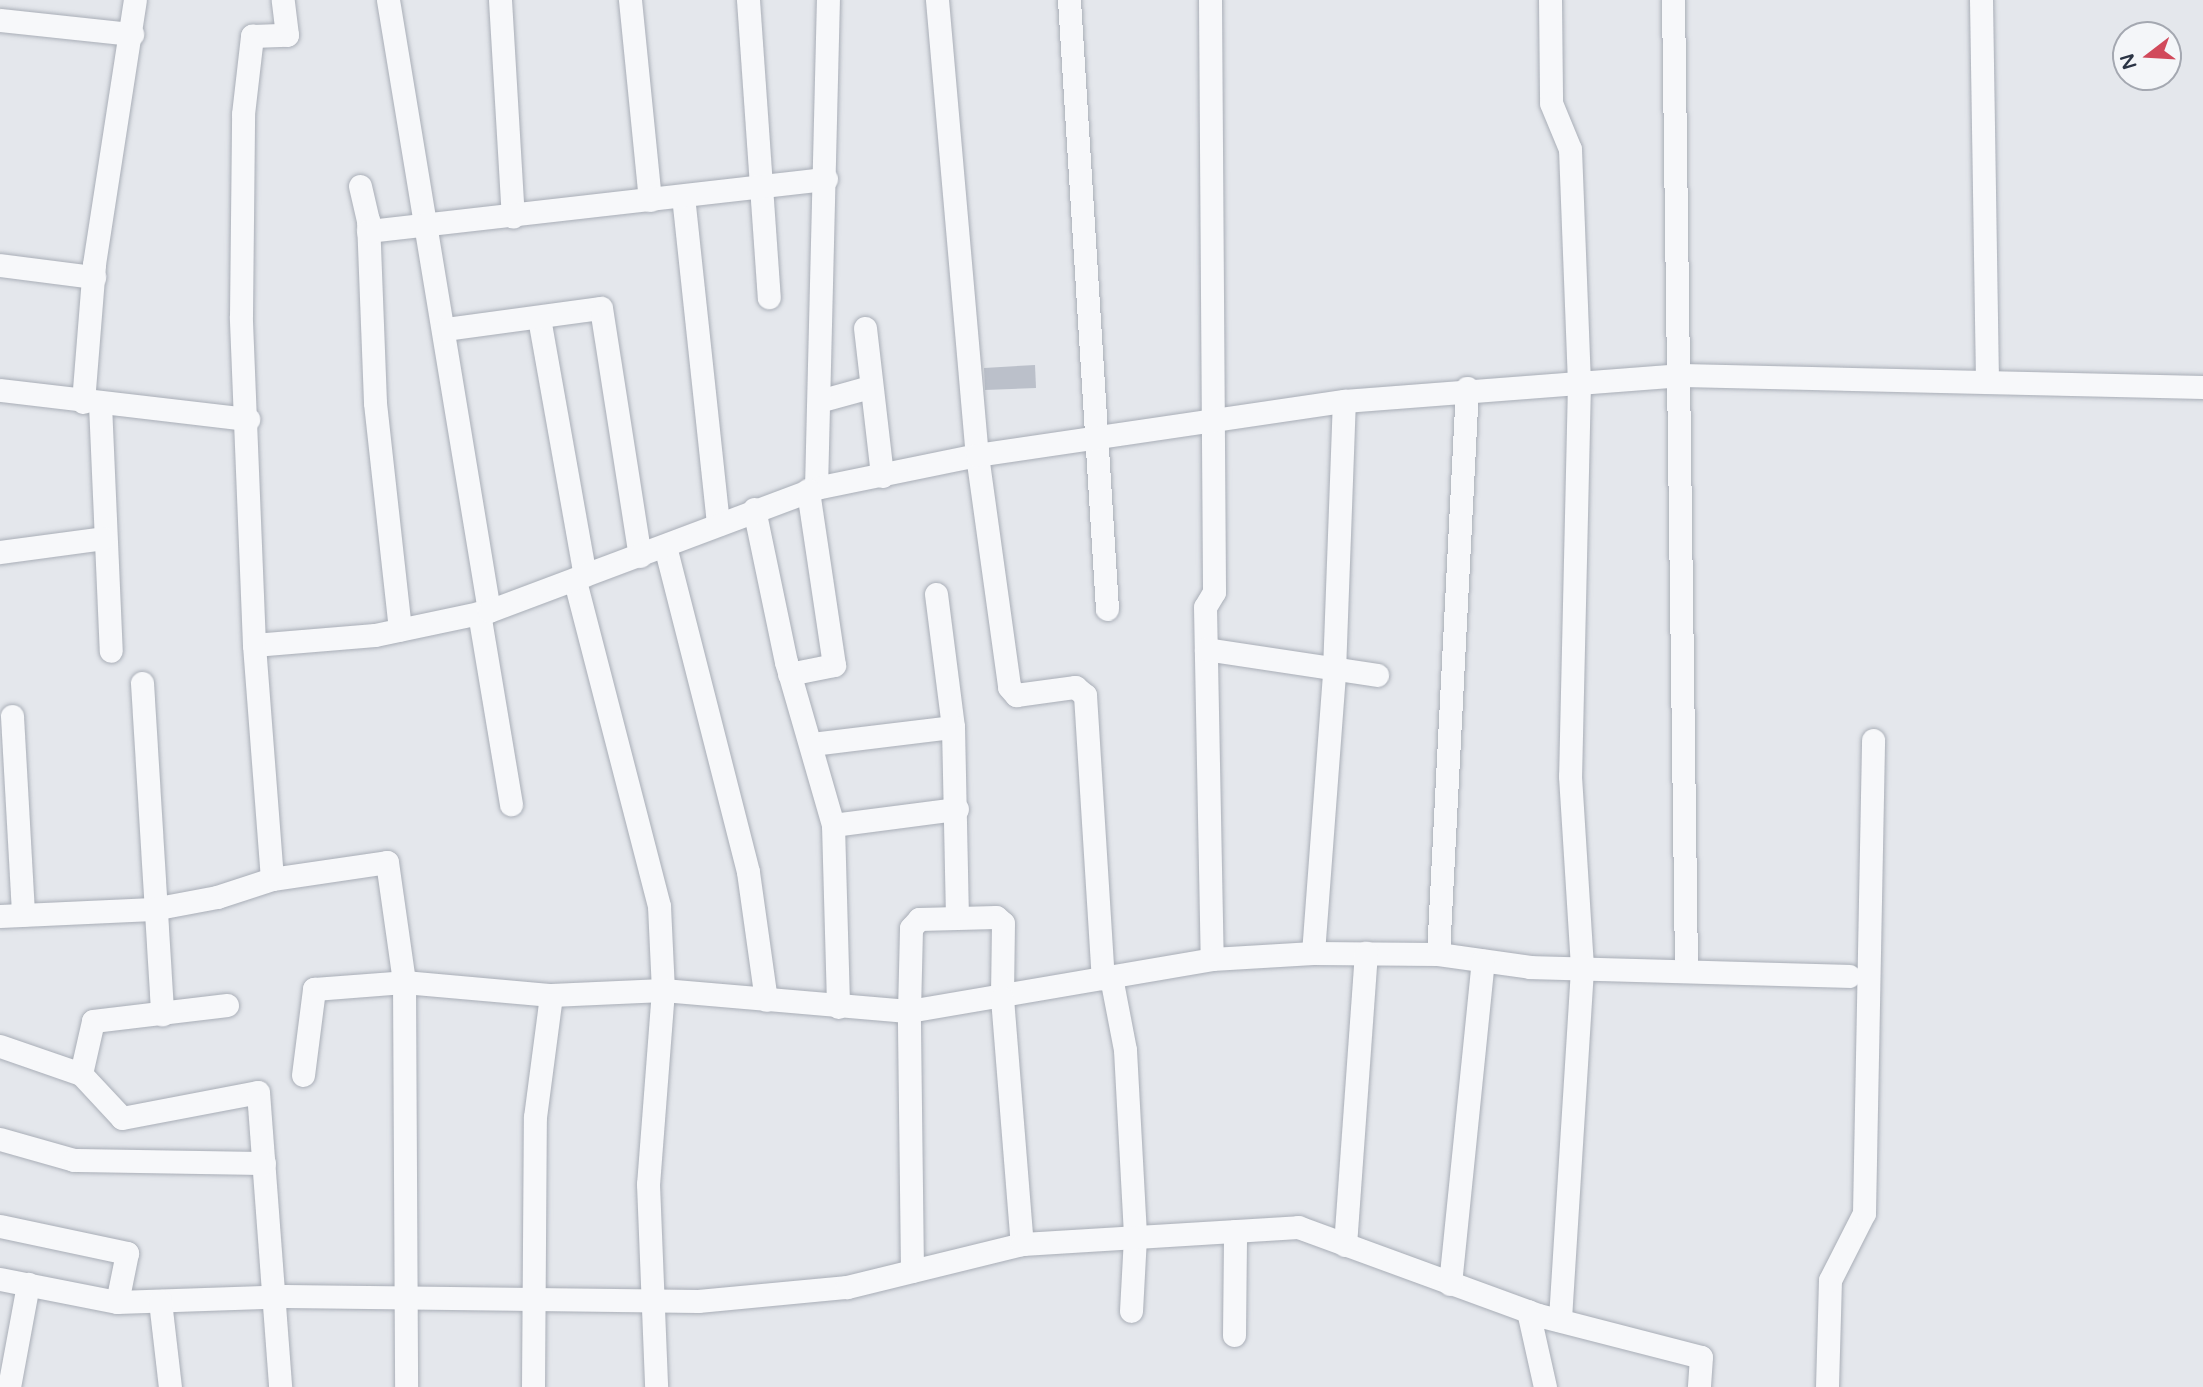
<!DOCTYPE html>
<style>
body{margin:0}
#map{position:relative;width:2203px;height:1387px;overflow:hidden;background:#e4e7ec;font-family:"Varela Round",sans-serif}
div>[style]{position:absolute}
.building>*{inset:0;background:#bbc0ca}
.roads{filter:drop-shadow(0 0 2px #a9aeb7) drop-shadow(0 0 2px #a9aeb7)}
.minor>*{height:23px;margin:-11.5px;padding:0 11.5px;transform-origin:11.5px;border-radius:11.5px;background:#f7f8fa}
span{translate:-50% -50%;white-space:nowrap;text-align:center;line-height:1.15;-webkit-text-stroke:6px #f4f6f9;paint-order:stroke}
.north{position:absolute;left:2112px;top:21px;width:70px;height:70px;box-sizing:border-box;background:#f4f6f9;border:2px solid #a4a8b1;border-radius:50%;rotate:253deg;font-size:19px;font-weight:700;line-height:28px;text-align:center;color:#2b3445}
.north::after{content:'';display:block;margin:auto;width:24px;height:32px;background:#d1495b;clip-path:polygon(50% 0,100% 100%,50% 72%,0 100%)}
</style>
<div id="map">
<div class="building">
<div style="clip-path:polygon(1035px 365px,1036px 388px,985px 390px,984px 368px)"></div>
</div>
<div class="roads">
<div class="minor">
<div style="left:388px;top:0;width:619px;rotate:80.61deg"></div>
<div style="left:500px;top:0;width:217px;rotate:86.6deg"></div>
<div style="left:630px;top:0;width:201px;rotate:84.3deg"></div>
<div style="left:748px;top:0;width:298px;rotate:86deg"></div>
<div style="left:937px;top:0;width:457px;rotate:85deg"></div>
<div style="left:977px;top:455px;width:234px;rotate:82.1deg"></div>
<div style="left:1009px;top:687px;width:11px;rotate:49deg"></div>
<div style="left:1016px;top:695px;width:60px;rotate:-7.7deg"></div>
<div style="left:1075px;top:687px;width:13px;rotate:39deg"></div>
<div style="left:1085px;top:695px;width:284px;rotate:86.4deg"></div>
<div style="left:1069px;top:0;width:610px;rotate:86.43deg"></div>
<div style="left:1210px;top:0;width:592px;rotate:89.61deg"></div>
<div style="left:1214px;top:592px;width:17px;rotate:121deg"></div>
<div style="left:1205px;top:607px;width:352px;rotate:88.9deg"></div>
<div style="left:1550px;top:0;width:103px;rotate:89.4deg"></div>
<div style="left:1551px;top:103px;width:50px;rotate:67.6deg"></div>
<div style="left:1570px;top:149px;width:234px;rotate:87.8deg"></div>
<div style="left:1579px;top:383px;width:393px;rotate:91.3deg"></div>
<div style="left:1570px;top:776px;width:193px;rotate:86.4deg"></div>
<div style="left:1582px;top:969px;width:352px;rotate:93.6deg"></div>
<div style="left:1673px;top:0;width:971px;rotate:89.23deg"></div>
<div style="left:1981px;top:0;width:382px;rotate:89.1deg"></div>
<div style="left:0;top:20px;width:133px;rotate:6.1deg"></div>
<div style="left:360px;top:186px;width:35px;rotate:77deg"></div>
<div style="left:368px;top:220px;width:183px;rotate:87.8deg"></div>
<div style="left:375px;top:403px;width:228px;rotate:83.7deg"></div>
<div style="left:683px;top:196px;width:330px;rotate:83.9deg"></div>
<div style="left:368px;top:231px;width:461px;rotate:-6.5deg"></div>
<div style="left:0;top:265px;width:95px;rotate:7.3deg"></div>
<div style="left:539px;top:318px;width:261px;rotate:79.9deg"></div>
<div style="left:865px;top:328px;width:149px;rotate:83.4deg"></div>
<div style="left:445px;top:329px;width:157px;rotate:-7.7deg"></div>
<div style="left:601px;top:308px;width:251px;rotate:81.1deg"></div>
<div style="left:0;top:390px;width:250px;rotate:6.7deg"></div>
<div style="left:819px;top:401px;width:53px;rotate:-15.4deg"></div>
<div style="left:83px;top:402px;width:138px;rotate:-85.4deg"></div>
<div style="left:94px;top:264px;width:267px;rotate:-81.2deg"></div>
<div style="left:100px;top:404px;width:247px;rotate:87.5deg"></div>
<div style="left:816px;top:488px;width:488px;rotate:-88.6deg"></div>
<div style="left:754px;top:509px;width:156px;rotate:78.2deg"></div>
<div style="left:786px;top:662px;width:170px;rotate:73.9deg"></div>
<div style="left:833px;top:825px;width:182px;rotate:88.4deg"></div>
<div style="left:665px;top:546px;width:336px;rotate:75.7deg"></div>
<div style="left:748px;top:872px;width:129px;rotate:82deg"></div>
<div style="left:0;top:552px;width:104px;rotate:-7.7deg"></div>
<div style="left:575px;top:581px;width:336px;rotate:75.5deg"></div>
<div style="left:659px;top:906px;width:84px;rotate:87.3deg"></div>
<div style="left:663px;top:990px;width:195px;rotate:94.4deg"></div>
<div style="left:648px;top:1184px;width:203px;rotate:87.7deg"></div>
<div style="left:936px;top:594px;width:134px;rotate:82.7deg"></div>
<div style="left:953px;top:727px;width:189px;rotate:88.8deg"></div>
<div style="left:479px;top:613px;width:194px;rotate:80.5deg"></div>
<div style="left:254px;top:645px;width:121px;rotate:-4.7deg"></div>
<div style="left:375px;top:635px;width:116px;rotate:-11.9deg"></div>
<div style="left:489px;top:611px;width:349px;rotate:-20.6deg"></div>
<div style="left:816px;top:488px;width:164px;rotate:-11.6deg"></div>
<div style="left:977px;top:455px;width:371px;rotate:-8.4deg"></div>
<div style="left:1344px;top:401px;width:339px;rotate:-4.4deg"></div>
<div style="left:1682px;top:375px;width:521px;rotate:1.32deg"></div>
<div style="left:1206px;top:649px;width:173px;rotate:8.6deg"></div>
<div style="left:789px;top:674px;width:46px;rotate:-11.3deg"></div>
<div style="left:834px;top:665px;width:177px;rotate:-98.5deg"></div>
<div style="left:142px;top:683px;width:332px;rotate:86.5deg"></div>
<div style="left:12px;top:716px;width:199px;rotate:86.8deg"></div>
<div style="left:812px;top:744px;width:142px;rotate:-6.9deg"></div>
<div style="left:833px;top:825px;width:125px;rotate:-7.4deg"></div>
<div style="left:272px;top:879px;width:235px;rotate:-94.4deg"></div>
<div style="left:254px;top:645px;width:329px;rotate:-92.3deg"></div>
<div style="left:241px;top:316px;width:202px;rotate:-89.4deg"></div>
<div style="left:243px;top:114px;width:79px;rotate:-83.4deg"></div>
<div style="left:252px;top:36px;width:35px;rotate:-2deg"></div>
<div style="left:287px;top:35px;width:35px;rotate:-97deg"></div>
<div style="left:0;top:916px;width:153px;rotate:-2.6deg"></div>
<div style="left:153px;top:909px;width:65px;rotate:-10.6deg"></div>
<div style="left:217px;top:897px;width:58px;rotate:-18.1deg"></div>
<div style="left:272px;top:879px;width:116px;rotate:-8.4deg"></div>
<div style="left:387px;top:862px;width:121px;rotate:81.9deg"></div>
<div style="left:404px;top:982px;width:405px;rotate:89.7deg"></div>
<div style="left:1313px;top:953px;width:283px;rotate:-85.7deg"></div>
<div style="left:1334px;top:671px;width:270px;rotate:-87.9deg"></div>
<div style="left:1438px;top:954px;width:567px;rotate:-87.07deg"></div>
<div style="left:1111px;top:977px;width:74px;rotate:79.1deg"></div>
<div style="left:1125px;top:1050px;width:187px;rotate:86.9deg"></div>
<div style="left:1135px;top:1237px;width:74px;rotate:93.1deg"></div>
<div style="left:227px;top:1005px;width:135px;rotate:173.2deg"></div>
<div style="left:93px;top:1021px;width:54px;rotate:102.8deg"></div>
<div style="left:81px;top:1074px;width:60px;rotate:47deg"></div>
<div style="left:122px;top:1118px;width:138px;rotate:-10.8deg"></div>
<div style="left:258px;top:1092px;width:296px;rotate:85.7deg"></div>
<div style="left:0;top:1046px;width:86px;rotate:19.1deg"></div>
<div style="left:303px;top:1075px;width:87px;rotate:-82.7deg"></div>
<div style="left:314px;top:989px;width:90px;rotate:-4.4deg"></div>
<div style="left:404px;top:982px;width:148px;rotate:5.1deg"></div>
<div style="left:551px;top:995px;width:112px;rotate:-2.6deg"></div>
<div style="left:663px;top:990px;width:247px;rotate:4.9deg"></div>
<div style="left:909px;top:1011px;width:307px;rotate:-9.7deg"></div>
<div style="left:1212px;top:959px;width:101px;rotate:-3.4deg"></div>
<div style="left:1313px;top:953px;width:125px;rotate:0.5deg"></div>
<div style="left:1438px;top:954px;width:93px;rotate:8deg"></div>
<div style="left:1530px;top:967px;width:319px;rotate:1.6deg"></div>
<div style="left:0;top:1139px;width:77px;rotate:15.8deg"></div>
<div style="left:74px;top:1160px;width:190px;rotate:0.9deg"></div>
<div style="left:0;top:1226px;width:130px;rotate:12deg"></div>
<div style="left:127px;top:1253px;width:50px;rotate:101.5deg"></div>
<div style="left:1345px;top:1245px;width:293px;rotate:-85.9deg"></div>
<div style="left:912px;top:1271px;width:260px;rotate:-90.7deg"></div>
<div style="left:909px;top:1011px;width:83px;rotate:-88.6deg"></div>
<div style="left:911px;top:928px;width:12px;rotate:-48deg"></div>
<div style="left:919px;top:919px;width:77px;rotate:-1.5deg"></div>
<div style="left:996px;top:917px;width:9px;rotate:41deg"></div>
<div style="left:1003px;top:923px;width:75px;rotate:90.8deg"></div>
<div style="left:1002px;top:998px;width:247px;rotate:85.4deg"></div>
<div style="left:0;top:1279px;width:119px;rotate:11.1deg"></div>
<div style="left:117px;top:1302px;width:168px;rotate:-2deg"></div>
<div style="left:285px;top:1296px;width:413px;rotate:0.7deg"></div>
<div style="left:698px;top:1301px;width:150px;rotate:-5.4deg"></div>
<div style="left:847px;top:1287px;width:180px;rotate:-13.8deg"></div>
<div style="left:1022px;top:1244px;width:277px;rotate:-3.5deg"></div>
<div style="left:1298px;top:1227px;width:256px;rotate:20.1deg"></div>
<div style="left:1538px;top:1315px;width:168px;rotate:14.4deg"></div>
<div style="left:1701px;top:1357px;width:30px;rotate:94deg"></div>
<div style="left:1450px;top:1284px;width:325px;rotate:-84.2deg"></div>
<div style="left:160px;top:1301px;width:87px;rotate:83.4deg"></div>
<div style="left:1528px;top:1311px;width:78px;rotate:77.4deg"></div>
<div style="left:1234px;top:1335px;width:104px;rotate:-89.4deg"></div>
<div style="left:9px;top:1387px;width:105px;rotate:-79.5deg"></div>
<div style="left:533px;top:1387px;width:270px;rotate:-89.6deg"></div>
<div style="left:535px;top:1117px;width:123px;rotate:-82.5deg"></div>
<div style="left:1827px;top:1387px;width:107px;rotate:-88.4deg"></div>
<div style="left:1830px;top:1280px;width:75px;rotate:-63.1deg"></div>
<div style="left:1864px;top:1213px;width:473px;rotate:-88.9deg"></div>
</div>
</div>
<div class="north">N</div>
</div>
